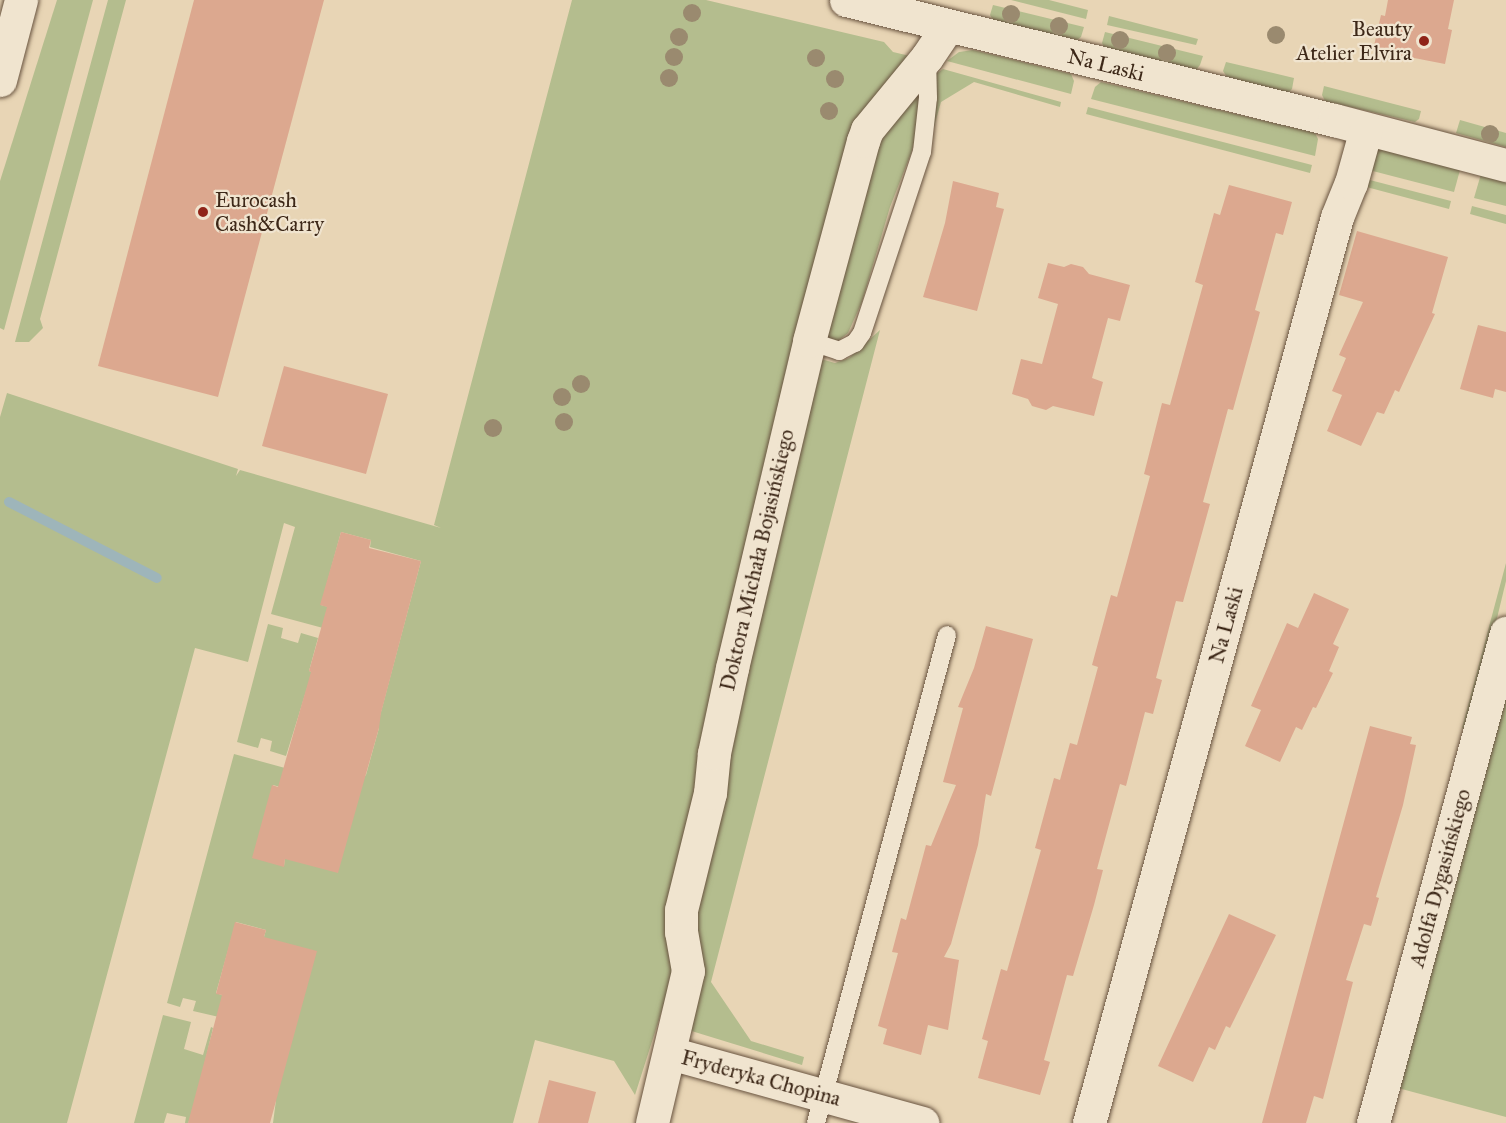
<!DOCTYPE html>
<meta charset="utf-8">
<style>
body{margin:0}
#map{position:relative;width:1506px;height:1123px;overflow:hidden;background:#e8d5b5;font-family:"IM FELL Great Primer",serif}
div>[style]{position:absolute}
.green>*{inset:0;background:#b4bd8e}
.stream>*{height:10px;margin:-5px;padding:0 5px;transform-origin:5px;border-radius:5px;background:#9eb5ba}
.building>*{inset:0;background:#dca88f}
.roads{filter:drop-shadow(0 0 2px #68533f) drop-shadow(0 0 2px #68533f)}
.lane>*{height:18px;margin:-9px;padding:0 9px;transform-origin:9px;border-radius:9px;background:#f0e4cf}
.street>*{height:33px;margin:-16.5px;padding:0 16.5px;transform-origin:16.5px;border-radius:16.5px;background:#f0e4cf}
.secondary>*{height:33px;margin:-16.5px;padding:0 16.5px;transform-origin:16.5px;border-radius:16.5px;background:#f0e4cf}
.trees>*{width:18px;height:18px;margin:-9px;border-radius:50%;background:#9a8a6f}
.dots>*{width:16px;height:16px;translate:-50% -50%;box-sizing:border-box;border:3px solid #f0e4cf;border-radius:50%}
span{translate:-50% -50%;white-space:nowrap;text-align:center;line-height:1.15;-webkit-text-stroke:4.5px #f0e4cf;paint-order:stroke}
.poi-label{font-size:21px;color:#3d2818}
.right{translate:-100% -50%;text-align:right}
.left{translate:0 -50%;text-align:left}
.street-label{font-size:21px;color:#3d2818}
</style>
<div id="map">
<div class="green">
<div style="clip-path:polygon(57px 0,93px 0,4px 330px,0 328px,0 181px)"></div>
<div style="clip-path:polygon(108px 0,126px 0,40px 319px,43px 328px,29px 342px,15px 342px)"></div>
<div style="clip-path:polygon(572px 0,706px 0,884px 42px,893px 52px,910px 56px,865px 109px,670px 985px,635px 1095px,614px 1061px,535px 1040px,513px 1123px,273px 1123px,276px 1100px,264px 937px,266px 930px,236px 922px,216px 993px,224px 996px,219px 1017px,193px 1011px,196px 1001px,183px 998px,180px 1007px,167px 1003px,234px 754px,285px 768px,280px 787px,273px 785px,284px 866px,285px 858px,366px 775px,379px 728px,377px 727px,421px 561px,370px 547px,371px 540px,341px 532px,321px 605px,329px 607px,323px 628px,271px 614px,295px 527px,284px 523px,248px 662px,195px 648px,67px 1123px,0 1123px,0 417px,7px 393px,238px 469px,236px 476px,240px 470px,441px 528px,434px 525px)"></div>
<div style="clip-path:polygon(1011px 0,1049px 0,1088px 10px,1086px 19px)"></div>
<div style="clip-path:polygon(993px 5px,1084px 27px,1081px 37px,1077px 40px,993px 20px,990px 15px)"></div>
<div style="clip-path:polygon(1109px 16px,1198px 39px,1196px 45px,1107px 25px)"></div>
<div style="clip-path:polygon(1105px 32px,1203px 56px,1200px 65px,1196px 70px,1105px 49px,1102px 43px)"></div>
<div style="clip-path:polygon(973px 50px,1071px 74px,1074px 81px,1071px 94px,947px 61px,959px 52px)"></div>
<div style="clip-path:polygon(1226px 62px,1294px 78px,1292px 89px,1288px 93px,1227px 77px,1223px 71px)"></div>
<div style="clip-path:polygon(943px 69px,1061px 102px,1060px 107px,974px 82px,941px 102px,932px 134px,936px 74px)"></div>
<div style="clip-path:polygon(1101px 82px,1315px 133px,1318px 139px,1315px 156px,1091px 99px,1095px 87px)"></div>
<div style="clip-path:polygon(1324px 86px,1421px 111px,1419px 119px,1415px 122px,1325px 101px,1322px 95px)"></div>
<div style="clip-path:polygon(921px 91px,920px 115px,912px 151px,890px 207px,862px 302px,848px 333px,838px 341px,831px 340px,826px 335px,869px 147px)"></div>
<div style="clip-path:polygon(1088px 107px,1312px 165px,1310px 173px,1086px 114px)"></div>
<div style="clip-path:polygon(1460px 120px,1506px 133px,1506px 147px,1456px 133px)"></div>
<div style="clip-path:polygon(1376px 147px,1460px 170px,1454px 192px,1365px 169px)"></div>
<div style="clip-path:polygon(1481px 174px,1506px 181px,1506px 206px,1474px 198px)"></div>
<div style="clip-path:polygon(1362px 178px,1451px 201px,1449px 209px,1359px 185px)"></div>
<div style="clip-path:polygon(1472px 206px,1506px 215px,1506px 224px,1470px 214px)"></div>
<div style="clip-path:polygon(880px 330px,711px 982px,751px 1041px,804px 1057px,802px 1065px,685px 1029px,688px 923px,814px 357px,835px 363px,849px 358px)"></div>
<div style="clip-path:polygon(1506px 563px,1506px 581px,1470px 730px,1462px 728px)"></div>
<div style="clip-path:polygon(268px 624px,283px 628px,281px 638px,298px 643px,301px 633px,318px 638px,309px 671px,312px 672px,286px 756px,270px 751px,272px 741px,261px 738px,258px 748px,237px 742px)"></div>
<div style="clip-path:polygon(1506px 685px,1506px 1117px,1398px 1088px)"></div>
<div style="clip-path:polygon(163px 1015px,191px 1022px,184px 1049px,203px 1055px,211px 1027px,213px 1028px,193px 1113px,188px 1123px,185px 1123px,186px 1117px,167px 1113px,164px 1123px,134px 1123px)"></div>
</div>
<div class="stream">
<div style="left:9px;top:502px;width:166px;rotate:27.2deg"></div>
</div>
<div class="building">
<div style="clip-path:polygon(194px 0,324px 0,218px 397px,98px 366px)"></div>
<div style="clip-path:polygon(1388px 0,1454px 0,1448px 29px,1452px 30px,1445px 64px,1373px 50px,1381px 15px,1385px 16px)"></div>
<div style="clip-path:polygon(953px 181px,999px 193px,996px 207px,1004px 209px,977px 311px,923px 297px,945px 223px)"></div>
<div style="clip-path:polygon(1229px 185px,1292px 202px,1283px 235px,1276px 233px,1255px 310px,1260px 312px,1233px 410px,1228px 409px,1203px 502px,1210px 504px,1183px 602px,1176px 601px,1156px 678px,1162px 680px,1153px 714px,1145px 712px,1126px 786px,1120px 784px,1097px 869px,1103px 870px,1094px 905px,1073px 976px,1067px 975px,1044px 1060px,1050px 1062px,1040px 1095px,978px 1078px,988px 1041px,982px 1039px,1001px 969px,1007px 971px,1041px 850px,1035px 848px,1054px 778px,1060px 780px,1070px 743px,1077px 745px,1098px 667px,1092px 665px,1111px 595px,1117px 597px,1127px 561px,1150px 476px,1144px 474px,1162px 403px,1170px 405px,1203px 285px,1195px 282px,1214px 213px,1220px 215px)"></div>
<div style="clip-path:polygon(1357px 231px,1448px 257px,1432px 313px,1435px 314px,1399px 392px,1395px 390px,1384px 414px,1377px 412px,1361px 446px,1327px 431px,1342px 395px,1332px 391px,1346px 358px,1339px 355px,1363px 302px,1339px 295px)"></div>
<div style="clip-path:polygon(1048px 263px,1064px 267px,1071px 264px,1083px 267px,1089px 274px,1130px 285px,1120px 321px,1108px 318px,1092px 378px,1103px 382px,1094px 416px,1053px 406px,1046px 410px,1032px 406px,1028px 399px,1012px 394px,1021px 359px,1042px 364px,1058px 304px,1038px 298px)"></div>
<div style="clip-path:polygon(1478px 325px,1506px 332px,1506px 392px,1495px 389px,1493px 398px,1460px 389px)"></div>
<div style="clip-path:polygon(284px 366px,388px 394px,366px 474px,262px 446px)"></div>
<div style="clip-path:polygon(341px 532px,371px 540px,369px 548px,421px 561px,381px 713px,379px 728px,338px 873px,285px 859px,284px 867px,252px 858px,272px 785px,278px 787px,311px 672px,309px 671px,327px 607px,320px 605px)"></div>
<div style="clip-path:polygon(1314px 593px,1349px 609px,1333px 644px,1339px 647px,1329px 671px,1333px 673px,1316px 708px,1313px 707px,1302px 730px,1296px 727px,1280px 762px,1245px 746px,1261px 710px,1251px 706px,1287px 623px,1298px 628px)"></div>
<div style="clip-path:polygon(986px 626px,1033px 639px,991px 796px,986px 794px,978px 845px,951px 944px,944px 957px,959px 960px,948px 1030px,928px 1025px,921px 1055px,883px 1044px,887px 1029px,878px 1026px,898px 953px,892px 952px,901px 918px,906px 920px,926px 845px,931px 846px,956px 785px,943px 782px,963px 708px,958px 707px,974px 668px)"></div>
<div style="clip-path:polygon(1370px 726px,1412px 737px,1410px 744px,1416px 745px,1403px 805px,1376px 897px,1379px 898px,1371px 926px,1364px 924px,1346px 980px,1353px 982px,1323px 1099px,1314px 1096px,1306px 1123px,1262px 1123px)"></div>
<div style="clip-path:polygon(1229px 914px,1276px 935px,1230px 1028px,1226px 1026px,1215px 1050px,1209px 1047px,1193px 1082px,1158px 1066px)"></div>
<div style="clip-path:polygon(235px 922px,266px 930px,264px 937px,317px 951px,270px 1123px,188px 1123px,222px 995px,216px 994px)"></div>
<div style="clip-path:polygon(549px 1080px,596px 1092px,588px 1123px,538px 1123px)"></div>
</div>
<div class="roads">
<div class="lane">
<div style="left:809px;top:341px;width:32px;rotate:18deg"></div>
<div style="left:839px;top:351px;width:18px;rotate:-27deg"></div>
<div style="left:855px;top:343px;width:12px;rotate:-55deg"></div>
<div style="left:862px;top:333px;width:191px;rotate:-71.7deg"></div>
<div style="left:922px;top:152px;width:54px;rotate:-83.7deg"></div>
<div style="left:928px;top:98px;width:41px;rotate:-91.4deg"></div>
<div style="left:816px;top:1123px;width:505px;rotate:-74.97deg"></div>
</div>
<div class="street">
<div style="left:846px;top:0;width:503px;rotate:13.82deg"></div>
<div style="left:1334px;top:120px;width:178px;rotate:14.7deg"></div>
<div style="left:670px;top:1053px;width:262px;rotate:15.5deg"></div>
<div style="left:652px;top:1123px;width:156px;rotate:-76.7deg"></div>
<div style="left:688px;top:971px;width:40px;rotate:-100deg"></div>
<div style="left:681px;top:932px;width:22px;rotate:-90deg"></div>
<div style="left:681px;top:910px;width:121px;rotate:-76.1deg"></div>
<div style="left:710px;top:793px;width:40px;rotate:-84.3deg"></div>
<div style="left:714px;top:753px;width:87px;rotate:-78deg"></div>
<div style="left:732px;top:668px;width:336px;rotate:-76.7deg"></div>
<div style="left:809px;top:341px;width:207px;rotate:-74.9deg"></div>
<div style="left:863px;top:141px;width:12px;rotate:-70deg"></div>
<div style="left:867px;top:130px;width:94px;rotate:-50.6deg"></div>
<div style="left:927px;top:57px;width:37px;rotate:-56deg"></div>
<div style="left:1089px;top:1123px;width:939px;rotate:-74.69deg"></div>
<div style="left:1337px;top:217px;width:37px;rotate:-68deg"></div>
<div style="left:1351px;top:183px;width:56px;rotate:-74.5deg"></div>
<div style="left:1373px;top:1123px;width:508px;rotate:-74.81deg"></div>
</div>
<div class="secondary">
<div style="left:0;top:80px;width:83px;rotate:-75.3deg"></div>
</div>
</div>
<div class="trees">
<div style="left:692px;top:13px"></div>
<div style="left:1011px;top:14px"></div>
<div style="left:1059px;top:26px"></div>
<div style="left:1276px;top:35px"></div>
<div style="left:679px;top:37px"></div>
<div style="left:1120px;top:40px"></div>
<div style="left:1167px;top:53px"></div>
<div style="left:674px;top:57px"></div>
<div style="left:816px;top:58px"></div>
<div style="left:669px;top:78px"></div>
<div style="left:835px;top:79px"></div>
<div style="left:829px;top:111px"></div>
<div style="left:1490px;top:134px"></div>
<div style="left:581px;top:384px"></div>
<div style="left:562px;top:397px"></div>
<div style="left:564px;top:422px"></div>
<div style="left:493px;top:428px"></div>
</div>
<div class="dots">
<div style="left:1424px;top:41px;background:#8f2418"></div>
<div style="left:203px;top:212px;background:#8f2418"></div>
</div>
<div class="poi-label">
<span class="right" style="left:1412px;top:41px">Beauty<br>Atelier Elvira</span>
<span class="left" style="left:215px;top:212px">Eurocash<br>Cash&amp;Carry</span>
</div>
<div class="street-label">
<span style="left:1106px;top:65px;rotate:14deg">Na Laski</span>
<span style="left:757px;top:560px;rotate:-77deg">Doktora Michała Bojasińskiego</span>
<span style="left:1226px;top:625px;rotate:-75deg">Na Laski</span>
<span style="left:1440px;top:878px;rotate:-75deg">Adolfa Dygasińskiego</span>
<span style="left:761px;top:1078px;rotate:15deg">Fryderyka Chopina</span>
</div>
</div>
